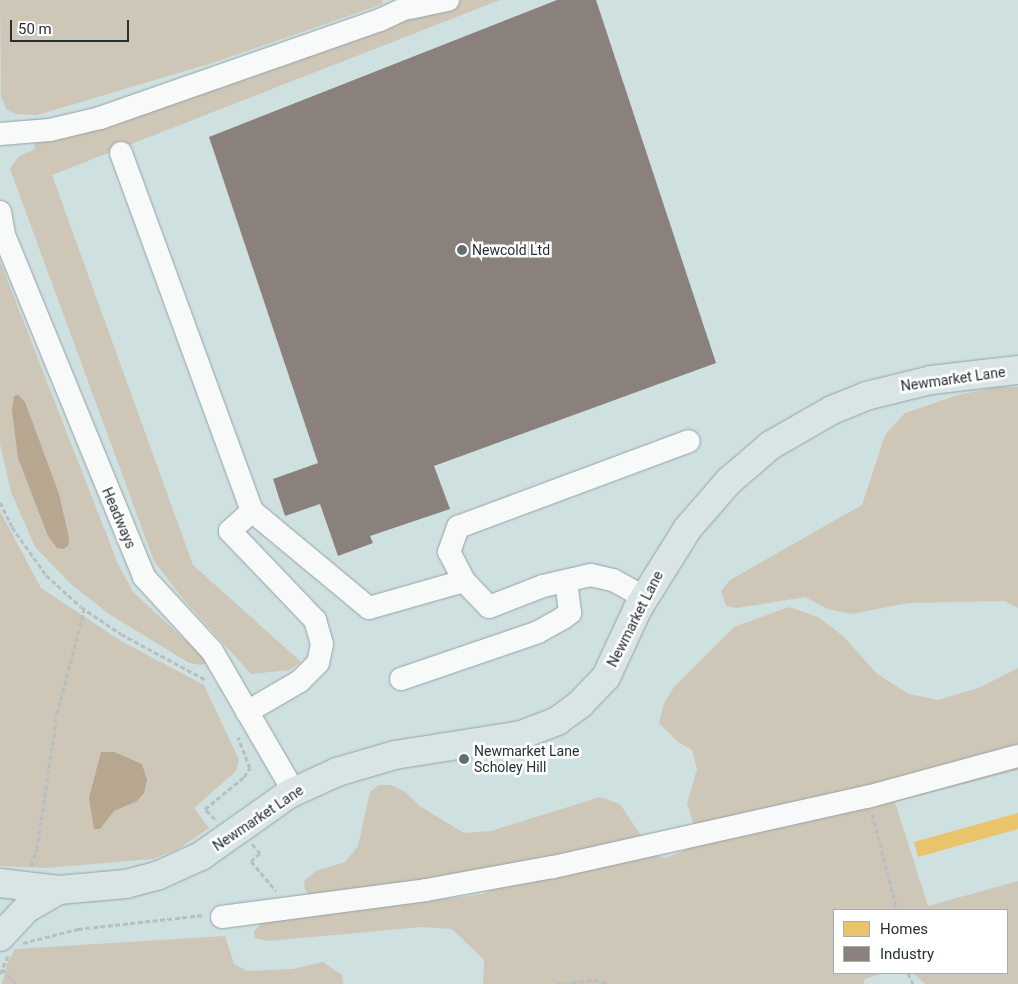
<!DOCTYPE html>
<style>
body{margin:0}
#map{position:relative;width:1018px;height:984px;overflow:hidden;background:#cfe0e1;font-family:Roboto,sans-serif}
div>[style]{position:absolute}
.green>*{inset:0;background:#cec6b7}
.water>*{inset:0;background:#b7a690}
.homes>*{inset:0;background:#e9c46a}
.industry>*{inset:0;background:#8a817c}
.path>*{height:3px;margin-top:-1.5px;transform-origin:0;background:repeating-linear-gradient(90deg,#b8bfbf 0 5px,transparent 0 7.5px)}
.roads{filter:drop-shadow(0 0 1px #95a2a3) drop-shadow(0 0 1px #95a2a3)}
.minor>*{height:22px;margin:-11px;padding:0 11px;transform-origin:11px;border-radius:11px;background:#f8fafa}
.major>*{height:28px;margin:-14px;padding:0 14px;transform-origin:14px;border-radius:14px;background:#d9e4e5}
.dots>*{width:14px;height:14px;translate:-50% -50%;box-sizing:border-box;border:2px solid #fff;border-radius:50%}
span{translate:-50% -50%;white-space:nowrap;text-align:center;line-height:1.15;-webkit-text-stroke:5px #fff;paint-order:stroke}
.poi-label{font-size:14px;color:#253131}
.left{translate:0 -50%;text-align:left}
.street-label{font-size:14px;color:#253131}
.legend{position:absolute;left:833px;top:909px;width:175px;height:65px;box-sizing:border-box;background:#fff;border:1px solid #a8adad;margin:0;padding:6px 9px;list-style:none;font-size:15px;color:#253131}
.legend li{display:flex;align-items:center;gap:10px;height:25px}
.legend b{width:25px;border:1px solid #a8adad}
.scale{position:absolute;left:10px;top:20px;width:119px;height:22px;box-sizing:border-box;border:2px solid #253131;border-top:0;padding-left:6px;font-size:15px;line-height:18px;white-space:nowrap;color:#253131;-webkit-text-stroke:4px #fff;paint-order:stroke}
</style>
<div id="map">
<div class="green">
<div style="clip-path:polygon(0 0,382px 0,383px 4px,209px 64px,37px 115px,16px 114px,7px 110px,1px 97px)"></div>
<div style="clip-path:polygon(460px 0,500px 0,52px 175px,193px 565px,301px 662px,289px 670px,251px 674px,183px 599px,154px 561px,10px 169px,18px 157px,35px 149px,34px 140px,81px 131px)"></div>
<div style="clip-path:polygon(0 261px,118px 564px,133px 592px,209px 662px,201px 665px,189px 663px,109px 614px,72px 585px,35px 547px,11px 492px,0 444px)"></div>
<div style="clip-path:polygon(998px 387px,1018px 387px,1018px 608px,1005px 601px,909px 603px,851px 614px,828px 609px,805px 597px,737px 608px,726px 606px,721px 591px,730px 580px,862px 505px,885px 435px,905px 413px,958px 395px)"></div>
<div style="clip-path:polygon(0 511px,41px 588px,121px 641px,204px 685px,239px 760px,236px 771px,194px 808px,209px 828px,178px 849px,153px 859px,46px 868px,0 866px)"></div>
<div style="clip-path:polygon(789px 607px,818px 617px,843px 636px,877px 674px,909px 694px,938px 700px,981px 687px,1018px 668px,1018px 770px,895px 802px,928px 906px,1018px 881px,1018px 984px,925px 984px,913px 973px,1007px 973px,1007px 910px,834px 910px,834px 973px,883px 973px,865px 979px,863px 984px,483px 984px,484px 960px,452px 929px,422px 927px,268px 941px,255px 938px,254px 931px,263px 922px,483px 894px,504px 884px,317px 903px,305px 890px,304px 881px,316px 871px,345px 862px,358px 846px,370px 792px,379px 785px,391px 785px,405px 792px,421px 807px,464px 833px,491px 831px,600px 797px,620px 804px,654px 855px,666px 858px,688px 849px,697px 836px,687px 803px,697px 769px,692px 750px,678px 742px,659px 723px,664px 703px,674px 687px,734px 627px)"></div>
<div style="clip-path:polygon(225px 936px,234px 964px,247px 971px,293px 969px,323px 962px,342px 975px,343px 984px,2px 984px,7px 964px,15px 949px)"></div>
</div>
<div class="water">
<div style="clip-path:polygon(18px 395px,25px 402px,59px 494px,69px 538px,68px 546px,63px 549px,57px 548px,48px 536px,18px 458px,12px 410px,14px 396px)"></div>
<div style="clip-path:polygon(101px 752px,114px 752px,142px 764px,147px 780px,144px 793px,137px 801px,114px 811px,100px 829px,94px 829px,89px 798px)"></div>
</div>
<div class="homes">
<div style="clip-path:polygon(1018px 813px,1018px 829px,918px 857px,914px 842px)"></div>
</div>
<div class="industry">
<div style="clip-path:polygon(557px 0,596px 0,716px 363px,434px 466px,450px 509px,370px 536px,373px 543px,338px 556px,320px 504px,285px 516px,273px 479px,318px 463px,209px 137px)"></div>
</div>
<div class="path">
<div style="left:0;top:502px;width:28px;rotate:64deg"></div>
<div style="left:12px;top:527px;width:59px;rotate:54.7deg"></div>
<div style="left:46px;top:575px;width:47px;rotate:42.4deg"></div>
<div style="left:81px;top:607px;width:48px;rotate:34deg"></div>
<div style="left:121px;top:634px;width:97px;rotate:28.4deg"></div>
<div style="left:872px;top:814px;width:99px;rotate:75.4deg"></div>
<div style="left:215px;top:819px;width:14px;rotate:-135deg"></div>
<div style="left:205px;top:809px;width:50px;rotate:-39.4deg"></div>
<div style="left:244px;top:777px;width:11px;rotate:-56deg"></div>
<div style="left:250px;top:768px;width:33px;rotate:-111deg"></div>
<div style="left:252px;top:844px;width:12px;rotate:48deg"></div>
<div style="left:260px;top:853px;width:12px;rotate:138deg"></div>
<div style="left:251px;top:861px;width:39px;rotate:50deg"></div>
<div style="left:31px;top:866px;width:18px;rotate:-71deg"></div>
<div style="left:37px;top:849px;width:136px;rotate:-81.6deg"></div>
<div style="left:57px;top:714px;width:107px;rotate:-75.4deg"></div>
<div style="left:23px;top:943px;width:57px;rotate:-14.3deg"></div>
<div style="left:78px;top:929px;width:127px;rotate:-6.3deg"></div>
<div style="left:2px;top:969px;width:21px;rotate:47deg"></div>
<div style="left:908px;top:973px;width:12px;rotate:66deg"></div>
<div style="left:0;top:974px;width:20px;rotate:-66deg"></div>
<div style="left:557px;top:984px;width:37px;rotate:-6deg"></div>
<div style="left:594px;top:980px;width:16px;rotate:15deg"></div>
</div>
<div class="roads">
<div class="minor">
<div style="left:410px;top:8px;width:39px;rotate:-12deg"></div>
<div style="left:0;top:134px;width:50px;rotate:-4.6deg"></div>
<div style="left:50px;top:130px;width:51px;rotate:-13.5deg"></div>
<div style="left:100px;top:118px;width:297px;rotate:-19.3deg"></div>
<div style="left:380px;top:20px;width:47px;rotate:-24.9deg"></div>
<div style="left:121px;top:153px;width:381px;rotate:69.9deg"></div>
<div style="left:0;top:212px;width:23px;rotate:80deg"></div>
<div style="left:4px;top:235px;width:370px;rotate:67.7deg"></div>
<div style="left:144px;top:577px;width:100px;rotate:47.4deg"></div>
<div style="left:212px;top:651px;width:163px;rotate:59.8deg"></div>
<div style="left:464px;top:581px;width:33px;rotate:-117deg"></div>
<div style="left:449px;top:552px;width:27px;rotate:-70deg"></div>
<div style="left:458px;top:527px;width:246px;rotate:-20.4deg"></div>
<div style="left:401px;top:679px;width:145px;rotate:-18.9deg"></div>
<div style="left:538px;top:632px;width:29px;rotate:-29deg"></div>
<div style="left:563px;top:618px;width:9px;rotate:-36deg"></div>
<div style="left:570px;top:613px;width:32px;rotate:-97deg"></div>
<div style="left:247px;top:712px;width:61px;rotate:-30.3deg"></div>
<div style="left:300px;top:681px;width:25px;rotate:-45deg"></div>
<div style="left:318px;top:663px;width:19px;rotate:-78deg"></div>
<div style="left:322px;top:644px;width:25px;rotate:-106deg"></div>
<div style="left:315px;top:620px;width:123px;rotate:-133.7deg"></div>
<div style="left:230px;top:531px;width:30px;rotate:-42deg"></div>
<div style="left:252px;top:511px;width:152px;rotate:39.7deg"></div>
<div style="left:369px;top:608px;width:99px;rotate:-15.9deg"></div>
<div style="left:464px;top:581px;width:36px;rotate:46deg"></div>
<div style="left:489px;top:607px;width:58px;rotate:-21.3deg"></div>
<div style="left:543px;top:586px;width:49px;rotate:-12.9deg"></div>
<div style="left:591px;top:575px;width:23px;rotate:13deg"></div>
<div style="left:613px;top:580px;width:35px;rotate:29deg"></div>
<div style="left:222px;top:917px;width:206px;rotate:-7.5deg"></div>
<div style="left:426px;top:890px;width:129px;rotate:-10.3deg"></div>
<div style="left:553px;top:867px;width:322px;rotate:-12.6deg"></div>
<div style="left:867px;top:797px;width:156px;rotate:-15.2deg"></div>
</div>
<div class="major">
<div style="left:0;top:883px;width:59px;rotate:6.8deg"></div>
<div style="left:59px;top:890px;width:67px;rotate:-5.1deg"></div>
<div style="left:126px;top:884px;width:34px;rotate:-15deg"></div>
<div style="left:159px;top:875px;width:46px;rotate:-24.3deg"></div>
<div style="left:201px;top:856px;width:108px;rotate:-35.2deg"></div>
<div style="left:289px;top:794px;width:53px;rotate:-24.6deg"></div>
<div style="left:337px;top:772px;width:60px;rotate:-16.3deg"></div>
<div style="left:395px;top:755px;width:128px;rotate:-9deg"></div>
<div style="left:521px;top:735px;width:39px;rotate:-21deg"></div>
<div style="left:557px;top:721px;width:29px;rotate:-36deg"></div>
<div style="left:580px;top:704px;width:37px;rotate:-46deg"></div>
<div style="left:606px;top:677px;width:76px;rotate:-65.1deg"></div>
<div style="left:638px;top:608px;width:94px;rotate:-58deg"></div>
<div style="left:688px;top:528px;width:62px;rotate:-48.9deg"></div>
<div style="left:729px;top:481px;width:55px;rotate:-40.6deg"></div>
<div style="left:771px;top:445px;width:70px;rotate:-29.8deg"></div>
<div style="left:832px;top:410px;width:37px;rotate:-22deg"></div>
<div style="left:866px;top:396px;width:67px;rotate:-13.8deg"></div>
<div style="left:931px;top:380px;width:88px;rotate:-6.6deg"></div>
<div style="left:0;top:937px;width:38px;rotate:-47deg"></div>
<div style="left:26px;top:909px;width:38px;rotate:-30deg"></div>
</div>
</div>
<div class="dots">
<div style="left:462px;top:250px;background:#606e6f"></div>
<div style="left:464px;top:759px;background:#606e6f"></div>
</div>
<div class="poi-label">
<span class="left" style="left:472px;top:250px">Newcold Ltd</span>
<span class="left" style="left:474px;top:759px">Newmarket Lane<br>Scholey Hill</span>
</div>
<div class="street-label">
<span style="left:953px;top:379px;rotate:-8deg">Newmarket Lane</span>
<span style="left:119px;top:518px;rotate:67deg">Headways</span>
<span style="left:635px;top:619px;rotate:-63deg">Newmarket Lane</span>
<span style="left:258px;top:818px;rotate:-34deg">Newmarket Lane</span>
</div>
<ul class="legend">
<li><b style="height:14px;background:#e9c46a"></b>Homes</li>
<li><b style="height:14px;background:#8a817c"></b>Industry</li>
</ul>
<div class="scale">50 m</div>
</div>
